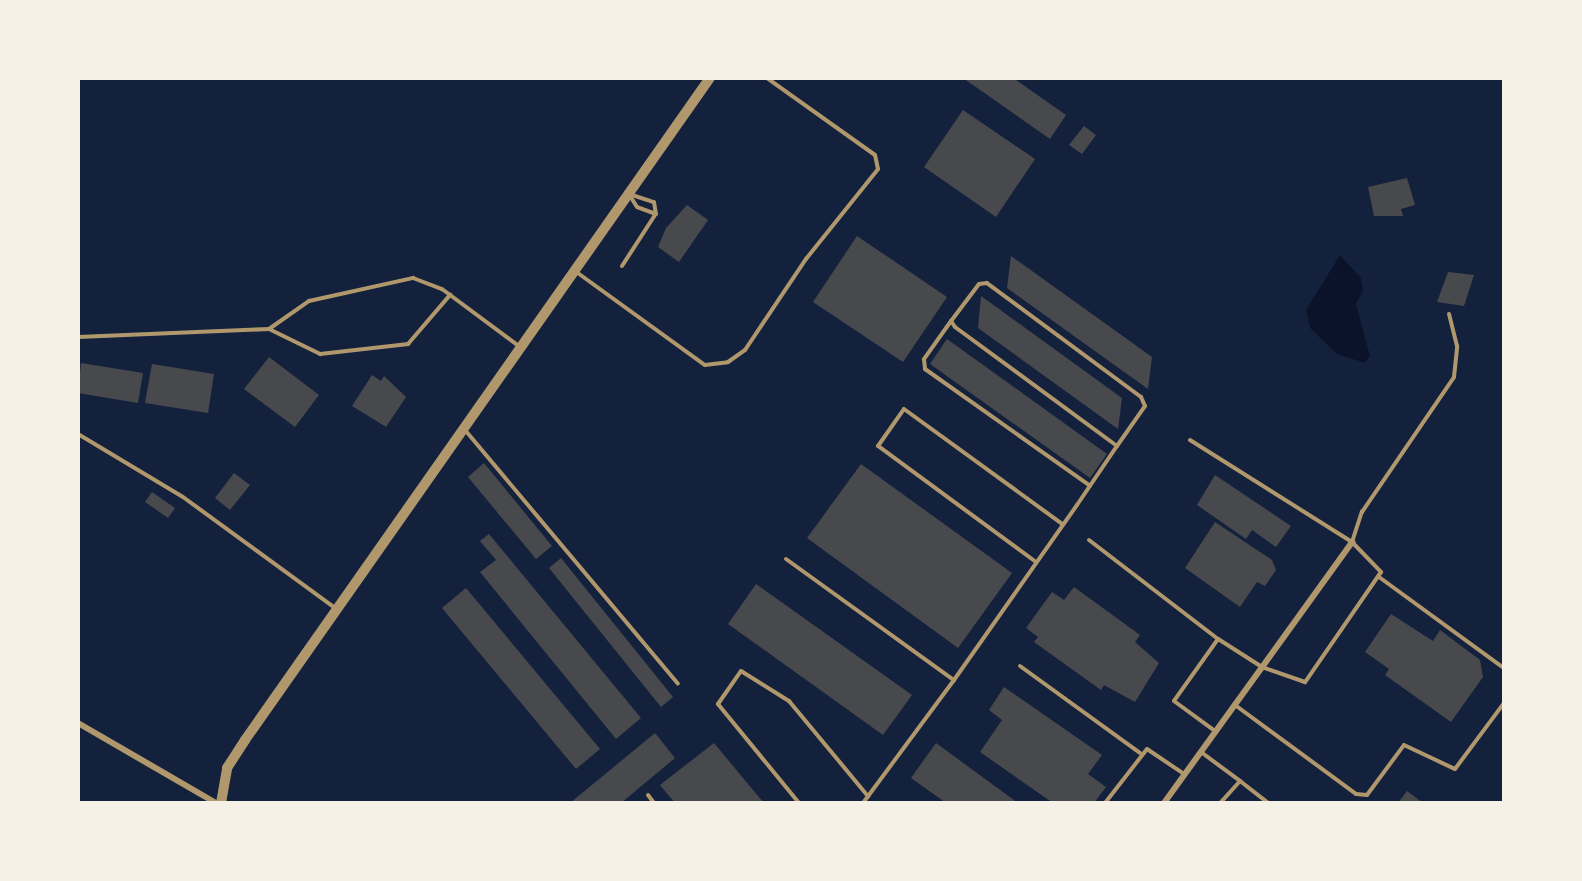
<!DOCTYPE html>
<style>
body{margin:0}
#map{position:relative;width:1582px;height:881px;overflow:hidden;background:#14213d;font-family:"Sofia Sans Condensed",sans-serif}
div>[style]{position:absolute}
.water>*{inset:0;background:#0b132b}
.building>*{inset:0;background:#48494c}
.service>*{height:4px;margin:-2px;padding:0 2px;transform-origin:2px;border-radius:2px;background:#b1986c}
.minor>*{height:6px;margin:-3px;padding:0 3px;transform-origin:3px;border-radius:3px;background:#b1986c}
.tertiary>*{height:10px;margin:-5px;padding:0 5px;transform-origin:5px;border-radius:5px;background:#b1986c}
span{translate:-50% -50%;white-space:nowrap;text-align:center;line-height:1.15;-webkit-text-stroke:6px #f6f1e7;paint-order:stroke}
.frame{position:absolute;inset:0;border:80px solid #f6f1e7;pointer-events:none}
</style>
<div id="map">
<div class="water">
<div style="clip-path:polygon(1340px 255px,1361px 278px,1363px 290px,1356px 304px,1370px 356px,1365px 363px,1337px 354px,1310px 328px,1306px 310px)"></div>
</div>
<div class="building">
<div style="clip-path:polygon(963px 78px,1013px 78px,1066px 115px,1050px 139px)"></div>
<div style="clip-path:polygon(963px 110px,1035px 159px,996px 217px,924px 167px)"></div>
<div style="clip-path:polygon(1084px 126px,1096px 135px,1082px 154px,1069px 145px)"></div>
<div style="clip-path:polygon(1407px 178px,1415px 205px,1401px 209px,1403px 216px,1374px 216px,1368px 187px)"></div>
<div style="clip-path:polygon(687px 205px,708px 220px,679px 262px,658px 247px,666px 228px)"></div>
<div style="clip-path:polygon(857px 236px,947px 297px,903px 362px,813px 302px)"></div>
<div style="clip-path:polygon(1011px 256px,1152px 357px,1148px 389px,1007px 288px)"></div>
<div style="clip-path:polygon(1448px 272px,1474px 275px,1464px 306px,1437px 302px)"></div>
<div style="clip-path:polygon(981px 296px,1122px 398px,1118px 429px,978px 328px)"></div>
<div style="clip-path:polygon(947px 339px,1107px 454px,1090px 478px,930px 364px)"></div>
<div style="clip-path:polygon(269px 357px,319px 395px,295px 427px,244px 389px)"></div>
<div style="clip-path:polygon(81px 363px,143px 373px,138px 403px,78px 393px)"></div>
<div style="clip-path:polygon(152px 364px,214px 374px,208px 413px,145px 403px)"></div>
<div style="clip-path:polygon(372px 375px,381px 381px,384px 376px,406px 397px,386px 427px,352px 406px)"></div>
<div style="clip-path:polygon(484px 463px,552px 546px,536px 559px,468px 477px)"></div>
<div style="clip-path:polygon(861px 464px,1012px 573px,958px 648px,807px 538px)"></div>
<div style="clip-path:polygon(234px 473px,250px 485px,230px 510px,215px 498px)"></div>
<div style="clip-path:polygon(1215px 475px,1291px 526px,1276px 547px,1252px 530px,1246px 539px,1197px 505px)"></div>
<div style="clip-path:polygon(152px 492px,175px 508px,168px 518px,145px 502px)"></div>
<div style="clip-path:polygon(1215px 522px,1272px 560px,1276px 570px,1265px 586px,1257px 582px,1240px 607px,1185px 568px)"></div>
<div style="clip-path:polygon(489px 534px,641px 718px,616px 739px,480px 572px,496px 560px,480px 541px)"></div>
<div style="clip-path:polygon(561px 558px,673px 697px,661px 707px,549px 568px)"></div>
<div style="clip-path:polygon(756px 584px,912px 695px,883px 735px,728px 624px)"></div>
<div style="clip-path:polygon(1074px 587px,1140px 635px,1135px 642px,1159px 663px,1135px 702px,1104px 685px,1101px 690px,1034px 642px,1038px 637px,1026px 628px,1052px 592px,1064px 600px)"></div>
<div style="clip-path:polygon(466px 588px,600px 749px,576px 769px,442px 608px)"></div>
<div style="clip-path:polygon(1391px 614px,1433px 641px,1440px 630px,1480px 660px,1483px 677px,1451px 722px,1385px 675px,1389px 669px,1365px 652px)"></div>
<div style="clip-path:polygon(1004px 687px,1102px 755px,1088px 774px,1106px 787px,1094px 803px,1053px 803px,980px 752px,1002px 720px,989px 710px)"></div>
<div style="clip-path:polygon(655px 733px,675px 758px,621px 803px,570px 803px)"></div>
<div style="clip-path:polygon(714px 743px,753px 790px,764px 803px,675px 803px,660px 785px)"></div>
<div style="clip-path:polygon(936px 743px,1018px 803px,946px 803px,911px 778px)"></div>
<div style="clip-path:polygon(1407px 791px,1423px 803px,1398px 803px)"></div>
</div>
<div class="service">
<div style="left:629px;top:194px;width:26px;rotate:18deg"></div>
<div style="left:654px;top:202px;width:12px;rotate:81deg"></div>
<div style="left:656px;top:214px;width:20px;rotate:-160deg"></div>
<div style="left:637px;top:207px;width:15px;rotate:-122deg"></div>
<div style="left:622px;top:266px;width:61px;rotate:-57.1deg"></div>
<div style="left:575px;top:271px;width:160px;rotate:35.9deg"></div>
<div style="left:705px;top:365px;width:23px;rotate:-7deg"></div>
<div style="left:728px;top:362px;width:21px;rotate:-35deg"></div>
<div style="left:745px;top:350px;width:110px;rotate:-56.2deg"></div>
<div style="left:806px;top:259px;width:115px;rotate:-51.3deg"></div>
<div style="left:878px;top:169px;width:14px;rotate:-102deg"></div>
<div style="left:875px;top:155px;width:133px;rotate:-144.5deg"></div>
<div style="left:951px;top:321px;width:47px;rotate:125.4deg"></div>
<div style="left:924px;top:359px;width:10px;rotate:84deg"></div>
<div style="left:925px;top:369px;width:202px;rotate:35.3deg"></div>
<div style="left:269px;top:329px;width:57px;rotate:26.1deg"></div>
<div style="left:320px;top:354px;width:89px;rotate:-6.5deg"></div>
<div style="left:408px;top:344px;width:65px;rotate:-49.4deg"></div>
<div style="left:78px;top:337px;width:191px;rotate:-2.4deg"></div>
<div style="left:269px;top:329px;width:49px;rotate:-35deg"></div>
<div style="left:309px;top:301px;width:107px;rotate:-12.5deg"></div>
<div style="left:413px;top:278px;width:31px;rotate:21deg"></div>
<div style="left:442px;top:289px;width:97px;rotate:36.6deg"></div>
<div style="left:465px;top:430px;width:331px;rotate:50deg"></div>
<div style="left:78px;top:434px;width:122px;rotate:31deg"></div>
<div style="left:183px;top:497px;width:188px;rotate:36.1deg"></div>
<div style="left:1190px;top:440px;width:191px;rotate:32.2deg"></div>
<div style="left:1352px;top:542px;width:42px;rotate:46deg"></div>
<div style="left:1381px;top:572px;width:134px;rotate:124.6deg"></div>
<div style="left:1305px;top:682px;width:46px;rotate:-160.8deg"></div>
<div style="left:1262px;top:667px;width:52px;rotate:-147.5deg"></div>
<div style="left:1218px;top:639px;width:76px;rotate:125.4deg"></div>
<div style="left:1174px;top:701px;width:51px;rotate:36.2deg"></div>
<div style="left:1089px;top:540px;width:163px;rotate:37.5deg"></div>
<div style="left:1352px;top:542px;width:32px;rotate:-72deg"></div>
<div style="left:1362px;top:512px;width:163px;rotate:-55.7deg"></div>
<div style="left:1454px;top:377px;width:31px;rotate:-84deg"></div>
<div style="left:1457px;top:346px;width:33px;rotate:-104deg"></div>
<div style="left:786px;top:559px;width:207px;rotate:35.8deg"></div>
<div style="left:1036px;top:562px;width:196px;rotate:-143.7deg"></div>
<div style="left:878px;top:446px;width:45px;rotate:-54.9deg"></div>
<div style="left:904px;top:409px;width:195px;rotate:36deg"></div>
<div style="left:1379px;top:577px;width:155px;rotate:36.1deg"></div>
<div style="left:1020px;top:666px;width:148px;rotate:35.9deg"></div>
<div style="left:1235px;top:705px;width:150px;rotate:36.3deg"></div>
<div style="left:1356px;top:794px;width:11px;rotate:5deg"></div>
<div style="left:1367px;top:795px;width:62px;rotate:-53.5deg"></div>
<div style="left:1404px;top:745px;width:56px;rotate:25.2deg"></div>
<div style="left:1455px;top:769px;width:82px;rotate:-53.4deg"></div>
<div style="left:1201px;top:752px;width:49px;rotate:36.6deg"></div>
<div style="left:1240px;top:781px;width:30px;rotate:132deg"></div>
<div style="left:1240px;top:781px;width:36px;rotate:38deg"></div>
<div style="left:648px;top:795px;width:10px;rotate:53deg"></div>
<div style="left:799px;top:803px;width:128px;rotate:-129.3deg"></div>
<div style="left:718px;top:704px;width:40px;rotate:-55.1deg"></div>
<div style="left:741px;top:671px;width:57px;rotate:32deg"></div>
<div style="left:789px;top:701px;width:124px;rotate:50.3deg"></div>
<div style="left:863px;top:803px;width:153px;rotate:-53.5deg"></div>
<div style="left:954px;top:680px;width:214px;rotate:-54.9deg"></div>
<div style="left:1077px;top:505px;width:71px;rotate:-55.9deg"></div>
<div style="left:1117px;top:446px;width:49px;rotate:-55deg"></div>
<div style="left:1145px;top:406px;width:10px;rotate:-114deg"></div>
<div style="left:1141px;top:397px;width:192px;rotate:-143.5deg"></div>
<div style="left:987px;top:283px;width:8px;rotate:173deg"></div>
<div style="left:979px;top:284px;width:46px;rotate:127.1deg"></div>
<div style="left:951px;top:321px;width:7px;rotate:56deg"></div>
<div style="left:955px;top:327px;width:201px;rotate:36.3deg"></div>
<div style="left:1105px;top:803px;width:68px;rotate:-52.1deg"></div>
<div style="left:1147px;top:749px;width:45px;rotate:34deg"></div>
</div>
<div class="minor">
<div style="left:78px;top:723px;width:160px;rotate:30.1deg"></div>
<div style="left:1164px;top:803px;width:322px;rotate:-54.2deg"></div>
</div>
<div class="tertiary">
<div style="left:221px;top:803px;width:36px;rotate:-80deg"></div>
<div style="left:227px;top:768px;width:33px;rotate:-57deg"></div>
<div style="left:245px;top:740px;width:809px;rotate:-54.92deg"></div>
</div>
<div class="frame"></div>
</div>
